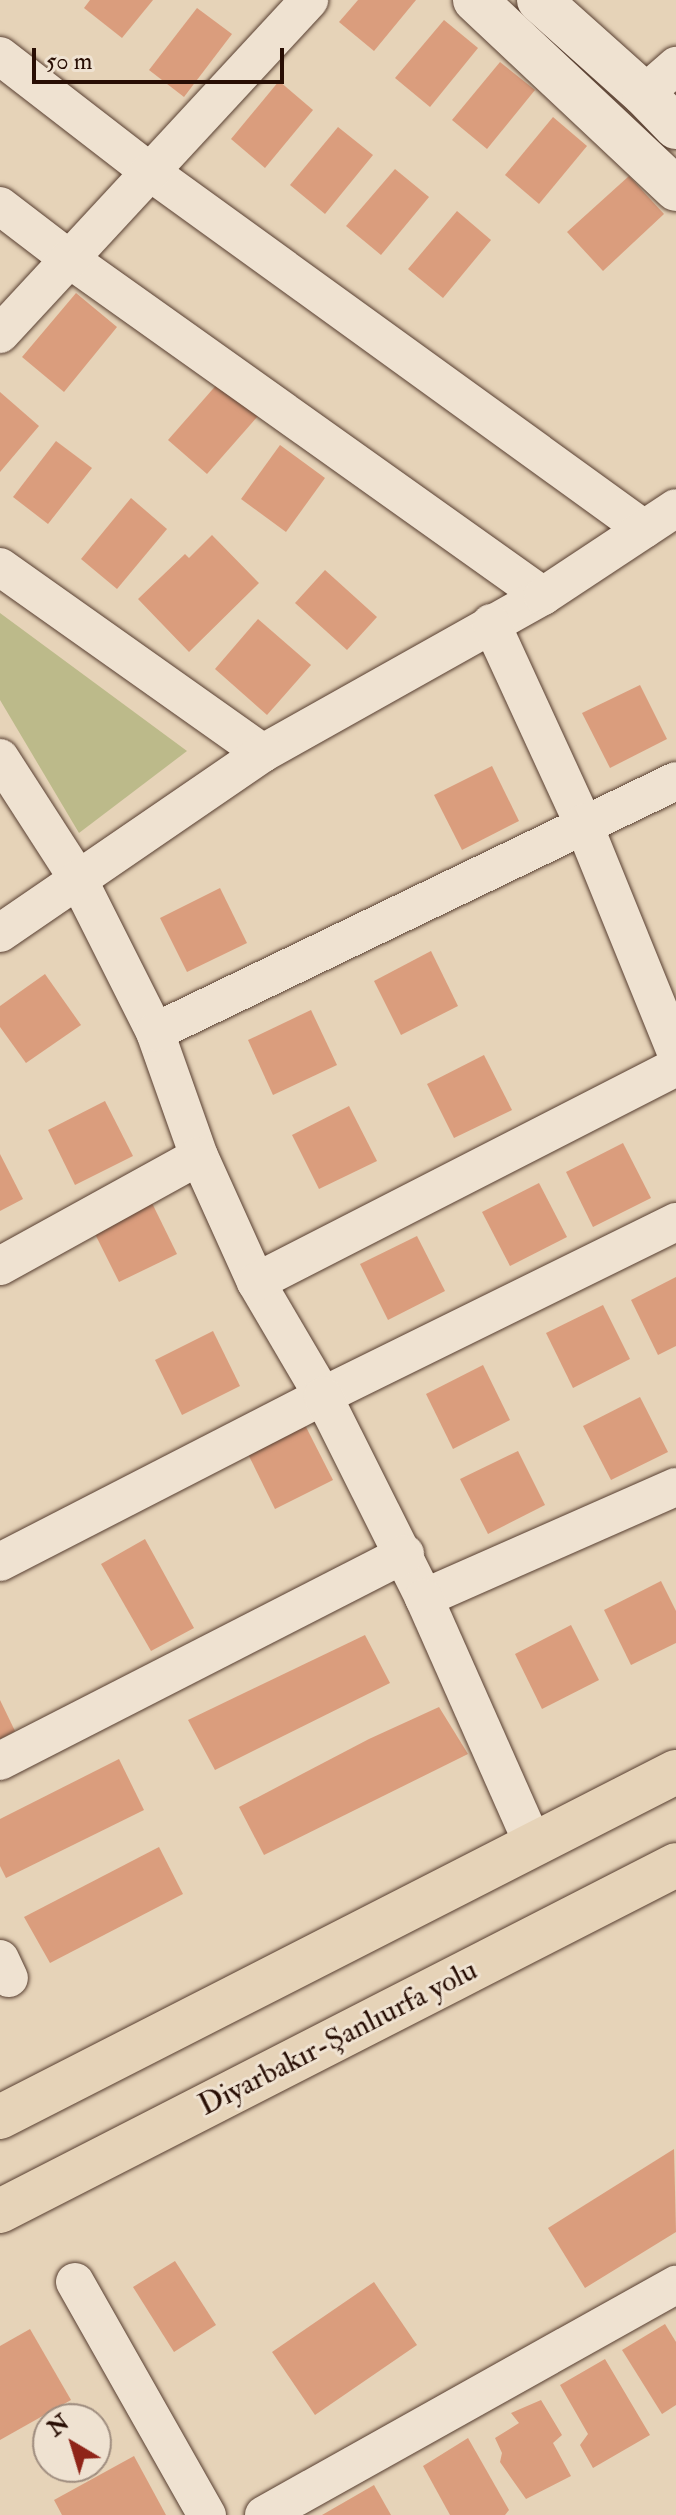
<!DOCTYPE html>
<meta charset="utf-8">
<style>
body{margin:0}
#map{position:relative;width:676px;height:2515px;overflow:hidden;background:#e6d3b8;font-family:"IM FELL Double Pica",serif}
div>[style]{position:absolute}
.green>*{inset:0;background:#bcba8a}
.building>*{inset:0;background:#da9d7d}
.roads{filter:drop-shadow(0 0 2px #583f31) drop-shadow(0 0 2px #583f31)}
.street>*{height:38px;margin:-19px;padding:0 19px;transform-origin:19px;border-radius:19px;background:#efe2d1}
.secondary>*{height:44px;margin:-22px;padding:0 22px;transform-origin:22px;border-radius:22px;background:#efe2d1}
.highway>*{height:44px;margin:-22px;padding:0 22px;transform-origin:22px;border-radius:22px;background:#e6d3b8}
span{translate:-50% -50%;white-space:nowrap;text-align:center;line-height:1.15;-webkit-text-stroke:6px #efe2d1;paint-order:stroke}
.street-label{font-size:30px;color:#280e04}
.north{position:absolute;left:32px;top:2403px;width:80px;height:80px;box-sizing:border-box;background:#efe2d1;border:2px solid #9f8d7f;border-radius:50%;rotate:322deg;font-size:22px;font-weight:700;line-height:32px;text-align:center;color:#280e04}
.north::after{content:'';display:block;margin:auto;width:28px;height:36px;background:#8f2418;clip-path:polygon(50% 0,100% 100%,50% 72%,0 100%)}
.scale{position:absolute;left:32px;top:48px;width:252px;height:36px;box-sizing:border-box;border:4px solid #280e04;border-top:0;padding-left:10px;font-size:24px;line-height:28px;white-space:nowrap;color:#280e04;-webkit-text-stroke:6px #efe2d1;paint-order:stroke}
</style>
<div id="map">
<div class="green">
<div style="clip-path:polygon(0 613px,187px 751px,79px 833px,0 700px)"></div>
</div>
<div class="building">
<div style="clip-path:polygon(90px 0,153px 0,122px 38px,84px 8px)"></div>
<div style="clip-path:polygon(358px 0,416px 0,374px 51px,339px 22px)"></div>
<div style="clip-path:polygon(197px 8px,232px 34px,184px 97px,149px 70px)"></div>
<div style="clip-path:polygon(444px 20px,478px 48px,430px 107px,395px 78px)"></div>
<div style="clip-path:polygon(500px 62px,535px 90px,487px 149px,452px 120px)"></div>
<div style="clip-path:polygon(279px 81px,313px 110px,265px 168px,231px 139px)"></div>
<div style="clip-path:polygon(553px 117px,587px 146px,539px 204px,505px 175px)"></div>
<div style="clip-path:polygon(338px 127px,373px 155px,325px 214px,290px 185px)"></div>
<div style="clip-path:polygon(395px 169px,429px 197px,381px 255px,346px 226px)"></div>
<div style="clip-path:polygon(629px 176px,664px 214px,603px 271px,567px 232px)"></div>
<div style="clip-path:polygon(457px 211px,491px 240px,443px 298px,408px 269px)"></div>
<div style="clip-path:polygon(76px 293px,117px 327px,64px 392px,22px 357px)"></div>
<div style="clip-path:polygon(219px 382px,258px 416px,207px 474px,168px 440px)"></div>
<div style="clip-path:polygon(0 392px,39px 426px,0 472px)"></div>
<div style="clip-path:polygon(56px 441px,92px 468px,48px 524px,13px 497px)"></div>
<div style="clip-path:polygon(280px 445px,325px 478px,286px 532px,241px 499px)"></div>
<div style="clip-path:polygon(131px 498px,167px 529px,117px 589px,81px 559px)"></div>
<div style="clip-path:polygon(212px 535px,259px 583px,189px 652px,138px 599px,185px 554px,189px 558px)"></div>
<div style="clip-path:polygon(325px 570px,377px 617px,347px 650px,295px 603px)"></div>
<div style="clip-path:polygon(258px 619px,311px 665px,267px 715px,215px 669px)"></div>
<div style="clip-path:polygon(640px 685px,667px 739px,610px 768px,582px 713px)"></div>
<div style="clip-path:polygon(492px 766px,519px 821px,462px 850px,434px 795px)"></div>
<div style="clip-path:polygon(220px 888px,247px 943px,187px 972px,160px 918px)"></div>
<div style="clip-path:polygon(431px 951px,458px 1006px,401px 1035px,374px 981px)"></div>
<div style="clip-path:polygon(45px 974px,81px 1025px,26px 1063px,0 1027px,0 1006px)"></div>
<div style="clip-path:polygon(311px 1010px,337px 1065px,273px 1095px,248px 1040px)"></div>
<div style="clip-path:polygon(484px 1055px,512px 1110px,454px 1138px,427px 1084px)"></div>
<div style="clip-path:polygon(105px 1101px,133px 1156px,75px 1185px,48px 1130px)"></div>
<div style="clip-path:polygon(349px 1106px,377px 1161px,319px 1189px,292px 1135px)"></div>
<div style="clip-path:polygon(623px 1143px,651px 1198px,593px 1227px,566px 1172px)"></div>
<div style="clip-path:polygon(0 1154px,23px 1199px,0 1211px)"></div>
<div style="clip-path:polygon(539px 1183px,567px 1237px,510px 1266px,482px 1212px)"></div>
<div style="clip-path:polygon(150px 1199px,177px 1254px,119px 1282px,92px 1228px)"></div>
<div style="clip-path:polygon(417px 1236px,445px 1291px,388px 1320px,360px 1264px)"></div>
<div style="clip-path:polygon(676px 1277px,676px 1346px,658px 1355px,631px 1300px)"></div>
<div style="clip-path:polygon(603px 1305px,630px 1359px,573px 1388px,546px 1333px)"></div>
<div style="clip-path:polygon(213px 1331px,240px 1386px,182px 1415px,155px 1360px)"></div>
<div style="clip-path:polygon(483px 1365px,510px 1420px,453px 1449px,426px 1394px)"></div>
<div style="clip-path:polygon(640px 1397px,668px 1452px,611px 1480px,583px 1426px)"></div>
<div style="clip-path:polygon(305px 1425px,333px 1480px,275px 1509px,248px 1454px)"></div>
<div style="clip-path:polygon(518px 1451px,545px 1505px,488px 1534px,460px 1479px)"></div>
<div style="clip-path:polygon(145px 1539px,194px 1628px,151px 1651px,101px 1564px)"></div>
<div style="clip-path:polygon(661px 1581px,676px 1611px,676px 1643px,631px 1665px,604px 1610px)"></div>
<div style="clip-path:polygon(571px 1625px,599px 1680px,542px 1709px,515px 1654px)"></div>
<div style="clip-path:polygon(365px 1635px,390px 1683px,215px 1770px,188px 1720px)"></div>
<div style="clip-path:polygon(0 1700px,15px 1731px,0 1739px)"></div>
<div style="clip-path:polygon(439px 1707px,468px 1754px,264px 1855px,239px 1807px,369px 1739px)"></div>
<div style="clip-path:polygon(119px 1759px,144px 1810px,6px 1878px,0 1866px,0 1819px)"></div>
<div style="clip-path:polygon(159px 1847px,183px 1894px,50px 1963px,24px 1917px)"></div>
<div style="clip-path:polygon(674px 2149px,676px 2232px,585px 2288px,548px 2228px)"></div>
<div style="clip-path:polygon(175px 2261px,216px 2325px,174px 2352px,133px 2287px)"></div>
<div style="clip-path:polygon(374px 2282px,417px 2345px,315px 2415px,272px 2352px)"></div>
<div style="clip-path:polygon(665px 2324px,676px 2342px,676px 2405px,662px 2414px,622px 2350px)"></div>
<div style="clip-path:polygon(30px 2329px,71px 2400px,0 2440px,0 2346px)"></div>
<div style="clip-path:polygon(605px 2359px,650px 2435px,593px 2468px,580px 2445px,588px 2434px,560px 2385px)"></div>
<div style="clip-path:polygon(541px 2400px,562px 2435px,553px 2443px,571px 2476px,526px 2499px,500px 2462px,502px 2453px,495px 2438px,519px 2423px,511px 2413px)"></div>
<div style="clip-path:polygon(468px 2438px,509px 2510px,505px 2515px,450px 2515px,423px 2466px)"></div>
<div style="clip-path:polygon(134px 2456px,166px 2515px,62px 2515px,54px 2500px)"></div>
<div style="clip-path:polygon(374px 2485px,391px 2515px,322px 2515px)"></div>
</div>
<div class="roads">
<div class="street">
<div style="left:0;top:56px;width:188px;rotate:37.7deg"></div>
<div style="left:149px;top:171px;width:611px;rotate:35.88deg"></div>
<div style="left:644px;top:94px;width:43px;rotate:-41.2deg"></div>
<div style="left:0;top:206px;width:86px;rotate:37.4deg"></div>
<div style="left:68px;top:258px;width:583px;rotate:35.43deg"></div>
<div style="left:0;top:334px;width:455px;rotate:-47.2deg"></div>
<div style="left:0;top:567px;width:322px;rotate:35.3deg"></div>
<div style="left:263px;top:753px;width:321px;rotate:-29.3deg"></div>
<div style="left:543px;top:596px;width:159px;rotate:-33.5deg"></div>
<div style="left:491px;top:623px;width:220px;rotate:65.3deg"></div>
<div style="left:583px;top:823px;width:247px;rotate:67.9deg"></div>
<div style="left:0;top:758px;width:144px;rotate:57.2deg"></div>
<div style="left:78px;top:879px;width:171px;rotate:63.3deg"></div>
<div style="left:155px;top:1032px;width:132px;rotate:70.5deg"></div>
<div style="left:199px;top:1156px;width:138px;rotate:65.7deg"></div>
<div style="left:256px;top:1282px;width:132px;rotate:59.6deg"></div>
<div style="left:323px;top:1396px;width:363px;rotate:152.8deg"></div>
<div style="left:0;top:933px;width:319px;rotate:-34.4deg"></div>
<div style="left:155px;top:1032px;width:578px;rotate:-25.72deg"></div>
<div style="left:676px;top:1222px;width:394px;rotate:153.8deg"></div>
<div style="left:323px;top:1396px;width:226px;rotate:63.4deg"></div>
<div style="left:424px;top:1598px;width:275px;rotate:-23.8deg"></div>
<div style="left:0;top:1266px;width:227px;rotate:-28.9deg"></div>
<div style="left:256px;top:1282px;width:472px;rotate:-27.1deg"></div>
<div style="left:424px;top:1598px;width:269px;rotate:66.1deg"></div>
<div style="left:0;top:1761px;width:455px;rotate:-27.1deg"></div>
<div style="left:0;top:1959px;width:21px;rotate:65deg"></div>
<div style="left:75px;top:2282px;width:268px;rotate:60.5deg"></div>
<div style="left:264px;top:2515px;width:472px;rotate:-29.2deg"></div>
</div>
<div class="secondary">
<div style="left:475px;top:0;width:276px;rotate:43.2deg"></div>
<div style="left:539px;top:0;width:141px;rotate:41.8deg"></div>
<div style="left:644px;top:94px;width:46px;rotate:45.9deg"></div>
</div>
<div class="highway">
<div style="left:0;top:2117px;width:759px;rotate:-27.04deg"></div>
<div style="left:0;top:2211px;width:759px;rotate:-27.1deg"></div>
</div>
</div>
<div class="street-label">
<span style="left:338px;top:2038px;rotate:-27deg">Diyarbakır-Şanlıurfa yolu</span>
</div>
<div class="north">N</div>
<div class="scale">50 m</div>
</div>
